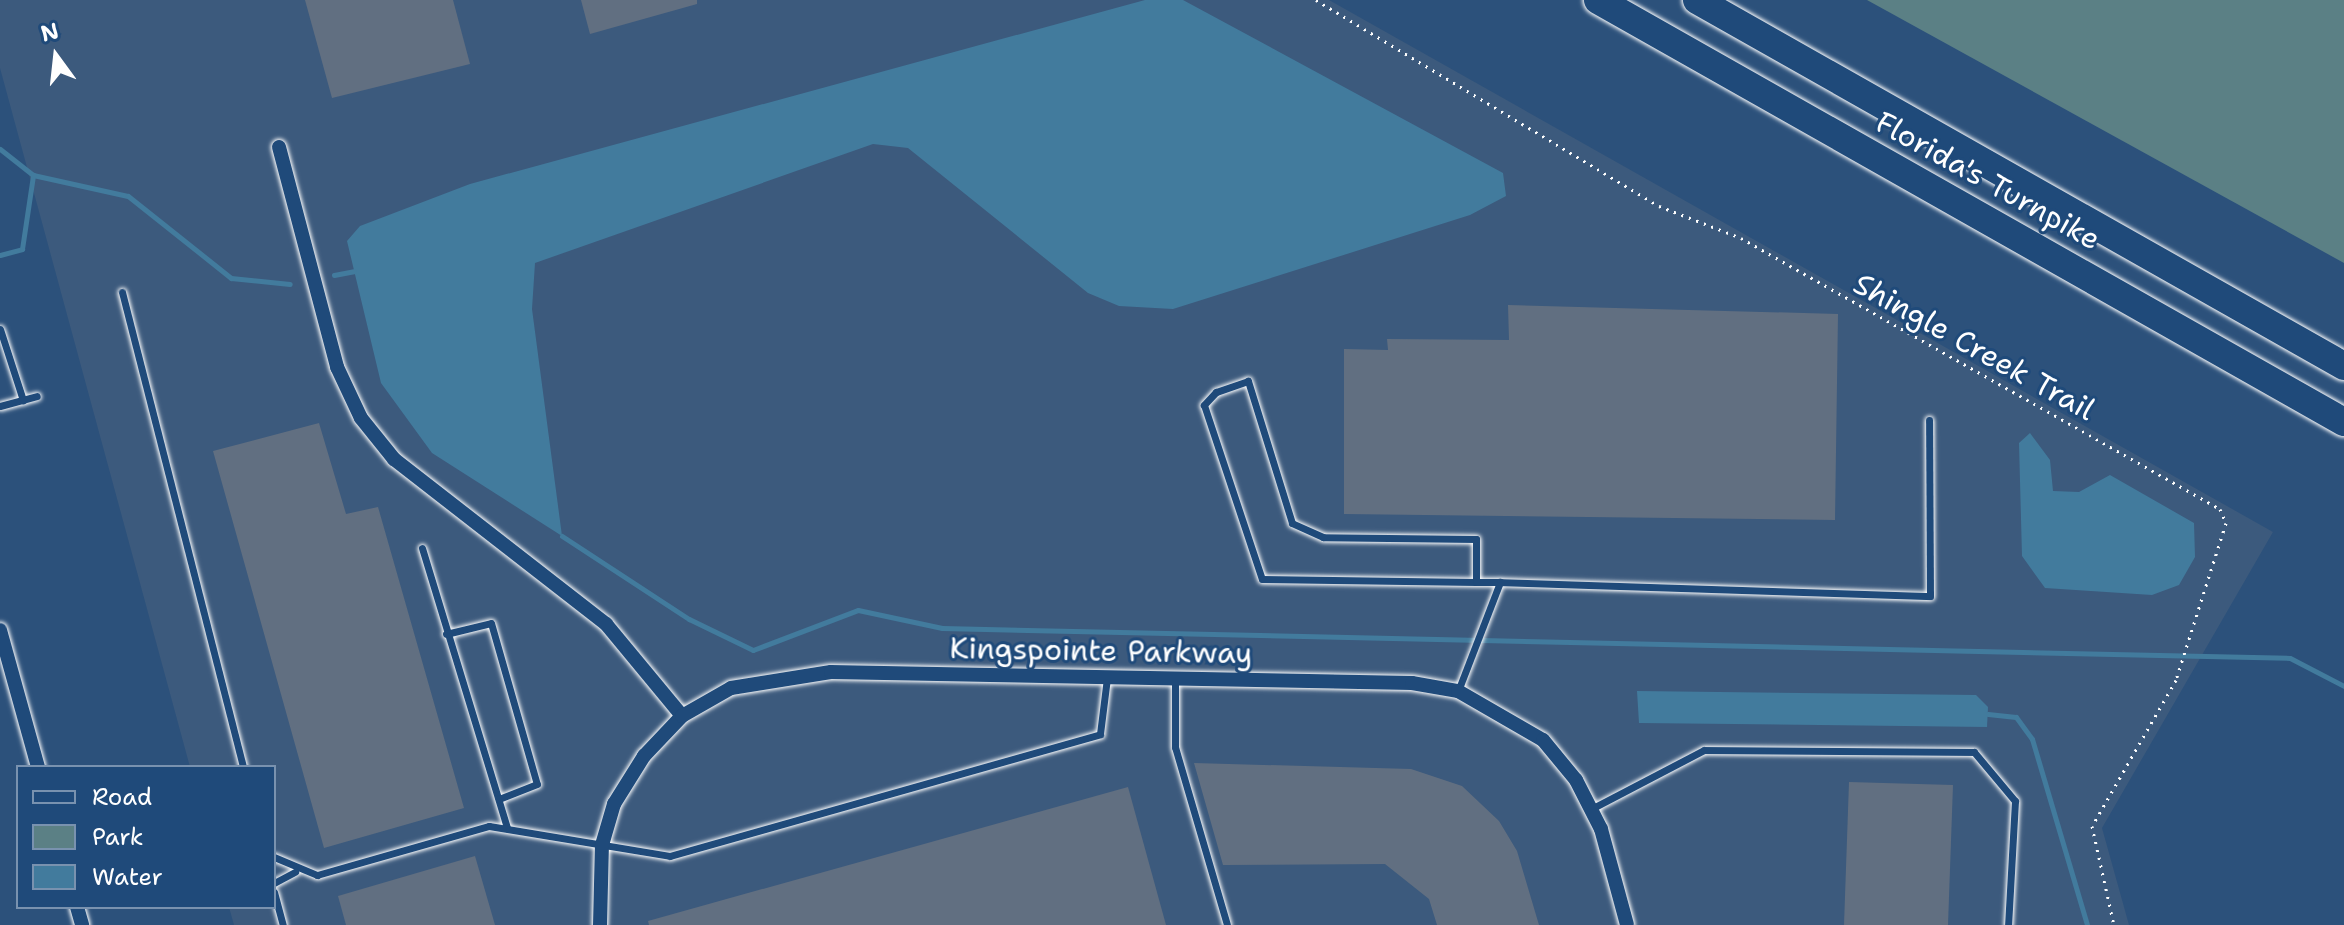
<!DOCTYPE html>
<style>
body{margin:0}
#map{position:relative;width:2344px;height:925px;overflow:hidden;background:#2c517b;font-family:"Shantell Sans",sans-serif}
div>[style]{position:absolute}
.built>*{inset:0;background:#3c5a7d}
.green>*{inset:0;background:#5b8085}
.water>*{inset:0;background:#427b9d}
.stream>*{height:5px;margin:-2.5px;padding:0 2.5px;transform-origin:2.5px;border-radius:2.5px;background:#427b9d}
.building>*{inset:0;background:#616f81}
.path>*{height:3px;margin-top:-1.5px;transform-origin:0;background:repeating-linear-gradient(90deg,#fff 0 2px,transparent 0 8px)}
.roads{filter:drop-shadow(0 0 2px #fff) drop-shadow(0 0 2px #fff)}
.service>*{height:7px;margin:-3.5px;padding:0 3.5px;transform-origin:3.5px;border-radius:3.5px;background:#1f4a7a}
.minor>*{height:14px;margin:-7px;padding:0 7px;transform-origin:7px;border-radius:7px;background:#1f4a7a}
.motorway>*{height:28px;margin:-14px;padding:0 14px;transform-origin:14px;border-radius:14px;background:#1f4a7a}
span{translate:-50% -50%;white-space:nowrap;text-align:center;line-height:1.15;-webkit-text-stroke:6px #1f4a7a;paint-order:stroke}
.street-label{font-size:30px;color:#fff}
.legend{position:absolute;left:16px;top:765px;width:260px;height:144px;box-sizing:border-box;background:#1f4a7a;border:2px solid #7992af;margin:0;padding:10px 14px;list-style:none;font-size:24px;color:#fff}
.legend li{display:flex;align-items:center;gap:16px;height:40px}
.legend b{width:40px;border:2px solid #7992af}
.north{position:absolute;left:16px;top:16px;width:80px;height:80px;-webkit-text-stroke:6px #1f4a7a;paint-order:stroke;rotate:345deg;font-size:22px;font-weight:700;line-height:32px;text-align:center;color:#fff}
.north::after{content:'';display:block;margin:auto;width:28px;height:36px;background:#fff;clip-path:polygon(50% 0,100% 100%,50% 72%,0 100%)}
</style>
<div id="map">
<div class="built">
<div style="clip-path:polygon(0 0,1329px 0,2273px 532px,2102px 828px,2129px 925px,234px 925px,229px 907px,274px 907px,274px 767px,190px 767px,0 68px)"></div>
</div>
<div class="green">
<div style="clip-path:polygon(1867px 0,2344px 0,2344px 263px)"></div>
</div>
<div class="water">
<div style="clip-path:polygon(1145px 0,1183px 0,1503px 173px,1506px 196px,1470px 215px,1173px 309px,1119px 306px,1088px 293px,908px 148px,873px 144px,535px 263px,532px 309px,562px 536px,432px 453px,381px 383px,347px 241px,360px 226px,470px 184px)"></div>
<div style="clip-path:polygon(2030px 433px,2050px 460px,2053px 491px,2079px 492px,2110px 475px,2194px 523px,2195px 557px,2179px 585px,2152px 595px,2045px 588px,2022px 556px,2019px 443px)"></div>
<div style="clip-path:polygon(1637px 691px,1976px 695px,1988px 707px,1987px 727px,1639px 723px)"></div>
</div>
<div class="stream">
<div style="left:0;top:149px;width:42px;rotate:38.2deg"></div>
<div style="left:33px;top:175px;width:97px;rotate:12.5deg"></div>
<div style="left:128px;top:196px;width:132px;rotate:38.5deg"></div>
<div style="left:231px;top:278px;width:59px;rotate:5.8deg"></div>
<div style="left:0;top:255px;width:23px;rotate:-15deg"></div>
<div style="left:22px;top:249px;width:75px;rotate:-81.5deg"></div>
<div style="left:334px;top:275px;width:20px;rotate:-11deg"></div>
<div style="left:562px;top:536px;width:152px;rotate:33.2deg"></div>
<div style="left:689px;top:619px;width:71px;rotate:25.8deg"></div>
<div style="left:753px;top:650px;width:112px;rotate:-20.9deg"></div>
<div style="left:858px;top:610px;width:86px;rotate:12.1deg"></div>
<div style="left:942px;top:628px;width:1348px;rotate:1.27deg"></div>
<div style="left:2290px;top:658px;width:61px;rotate:27.4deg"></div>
<div style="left:1988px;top:714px;width:28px;rotate:6deg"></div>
<div style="left:2016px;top:717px;width:27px;rotate:54deg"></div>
<div style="left:2032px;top:739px;width:194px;rotate:73.5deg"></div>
</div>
<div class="building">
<div style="clip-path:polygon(305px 0,453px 0,470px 64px,332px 98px)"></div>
<div style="clip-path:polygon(581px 0,697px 0,697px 4px,590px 34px)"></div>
<div style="clip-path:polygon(1508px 305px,1838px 314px,1835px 520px,1344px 514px,1344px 349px,1388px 350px,1387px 339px,1509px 340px)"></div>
<div style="clip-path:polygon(319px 423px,346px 514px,378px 507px,464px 808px,324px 848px,213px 451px)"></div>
<div style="clip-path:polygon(1194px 763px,1411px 769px,1462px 786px,1499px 821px,1517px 851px,1539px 925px,1437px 925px,1429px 899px,1385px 864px,1223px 865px)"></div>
<div style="clip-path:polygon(1849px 782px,1953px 785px,1948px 925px,1844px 925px)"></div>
<div style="clip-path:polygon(1128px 787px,1166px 925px,649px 925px,648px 921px)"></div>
<div style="clip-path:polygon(475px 856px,495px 925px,346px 925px,338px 896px)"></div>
</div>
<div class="path">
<div style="left:1316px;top:0;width:400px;rotate:31deg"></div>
<div style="left:1659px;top:206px;width:88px;rotate:21.3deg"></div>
<div style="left:1741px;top:238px;width:550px;rotate:29.5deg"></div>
<div style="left:2220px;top:509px;width:15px;rotate:67deg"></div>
<div style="left:2226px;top:523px;width:165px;rotate:107.7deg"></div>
<div style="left:2176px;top:680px;width:168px;rotate:119.9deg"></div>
<div style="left:2092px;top:826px;width:101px;rotate:77.5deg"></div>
</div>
<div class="roads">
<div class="service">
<div style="left:122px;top:292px;width:490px;rotate:75.7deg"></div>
<div style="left:0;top:329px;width:75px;rotate:72.1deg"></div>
<div style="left:0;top:406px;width:38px;rotate:-15deg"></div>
<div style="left:422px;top:548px;width:293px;rotate:73.1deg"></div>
<div style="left:1476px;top:582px;width:43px;rotate:-90deg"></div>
<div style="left:1476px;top:539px;width:153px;rotate:-179.3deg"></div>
<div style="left:1323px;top:537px;width:34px;rotate:-156deg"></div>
<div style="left:1292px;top:523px;width:149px;rotate:-107.2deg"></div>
<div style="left:1248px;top:381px;width:34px;rotate:161deg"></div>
<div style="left:1216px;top:392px;width:18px;rotate:133deg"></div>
<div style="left:1204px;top:405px;width:183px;rotate:71.6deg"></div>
<div style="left:1262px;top:579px;width:214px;rotate:0.8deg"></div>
<div style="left:1476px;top:582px;width:24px"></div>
<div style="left:446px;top:634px;width:46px;rotate:-13.7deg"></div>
<div style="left:491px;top:623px;width:167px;rotate:74.1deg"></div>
<div style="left:537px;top:784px;width:41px;rotate:158.5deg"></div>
<div style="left:1175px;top:679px;width:68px;rotate:90deg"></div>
<div style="left:1175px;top:747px;width:185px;rotate:73.7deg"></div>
<div style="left:1458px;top:691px;width:117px;rotate:-68.9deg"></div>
<div style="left:1500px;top:582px;width:430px;rotate:1.9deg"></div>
<div style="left:1930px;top:596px;width:176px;rotate:-90.3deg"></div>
<div style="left:1591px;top:809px;width:127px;rotate:-27.6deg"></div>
<div style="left:1704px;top:750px;width:270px;rotate:0.4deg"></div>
<div style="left:1974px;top:752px;width:64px;rotate:50.1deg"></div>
<div style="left:2015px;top:801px;width:124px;rotate:93.2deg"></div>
<div style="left:274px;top:857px;width:47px;rotate:22.7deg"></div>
<div style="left:317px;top:875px;width:179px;rotate:-15.9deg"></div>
<div style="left:489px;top:826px;width:183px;rotate:9.4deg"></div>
<div style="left:670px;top:856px;width:447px;rotate:-15.8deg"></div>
<div style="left:1100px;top:734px;width:56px;rotate:-82.9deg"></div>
<div style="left:274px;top:883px;width:24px;rotate:-28deg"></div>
<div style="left:274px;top:892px;width:34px;rotate:75deg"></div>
</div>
<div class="minor">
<div style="left:279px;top:147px;width:228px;rotate:75.2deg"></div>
<div style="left:337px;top:367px;width:56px;rotate:64.8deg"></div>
<div style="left:361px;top:418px;width:53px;rotate:51.2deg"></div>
<div style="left:394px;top:459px;width:269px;rotate:37.9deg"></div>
<div style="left:606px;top:624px;width:119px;rotate:50.4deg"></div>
<div style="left:0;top:630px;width:142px;rotate:74.5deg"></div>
<div style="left:77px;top:907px;width:19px;rotate:74deg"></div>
<div style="left:600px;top:925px;width:80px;rotate:-88.6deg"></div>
<div style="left:602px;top:845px;width:43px;rotate:-73.7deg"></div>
<div style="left:614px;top:804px;width:57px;rotate:-58deg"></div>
<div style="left:644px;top:756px;width:55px;rotate:-46.5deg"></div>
<div style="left:682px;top:716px;width:56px;rotate:-29.7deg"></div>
<div style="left:731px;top:688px;width:101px;rotate:-9.1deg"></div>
<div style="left:831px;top:672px;width:581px;rotate:1.08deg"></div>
<div style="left:1412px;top:683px;width:47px;rotate:9.9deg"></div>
<div style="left:1458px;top:691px;width:98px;rotate:30deg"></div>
<div style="left:1543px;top:740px;width:52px;rotate:50.5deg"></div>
<div style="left:1576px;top:780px;width:55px;rotate:63deg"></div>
<div style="left:1601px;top:829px;width:99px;rotate:74.8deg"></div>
</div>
<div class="motorway">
<div style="left:1598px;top:0;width:857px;rotate:29.5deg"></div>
<div style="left:1697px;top:0;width:743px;rotate:29.5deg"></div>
</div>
</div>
<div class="street-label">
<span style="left:1988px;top:181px;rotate:29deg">Florida's Turnpike</span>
<span style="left:1974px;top:347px;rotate:29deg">Shingle Creek Trail</span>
<span style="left:1101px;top:651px;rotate:1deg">Kingspointe Parkway</span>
</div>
<ul class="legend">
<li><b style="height:10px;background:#1f4a7a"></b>Road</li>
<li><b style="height:22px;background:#5b8085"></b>Park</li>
<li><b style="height:22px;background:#427b9d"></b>Water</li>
</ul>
<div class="north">N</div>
</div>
